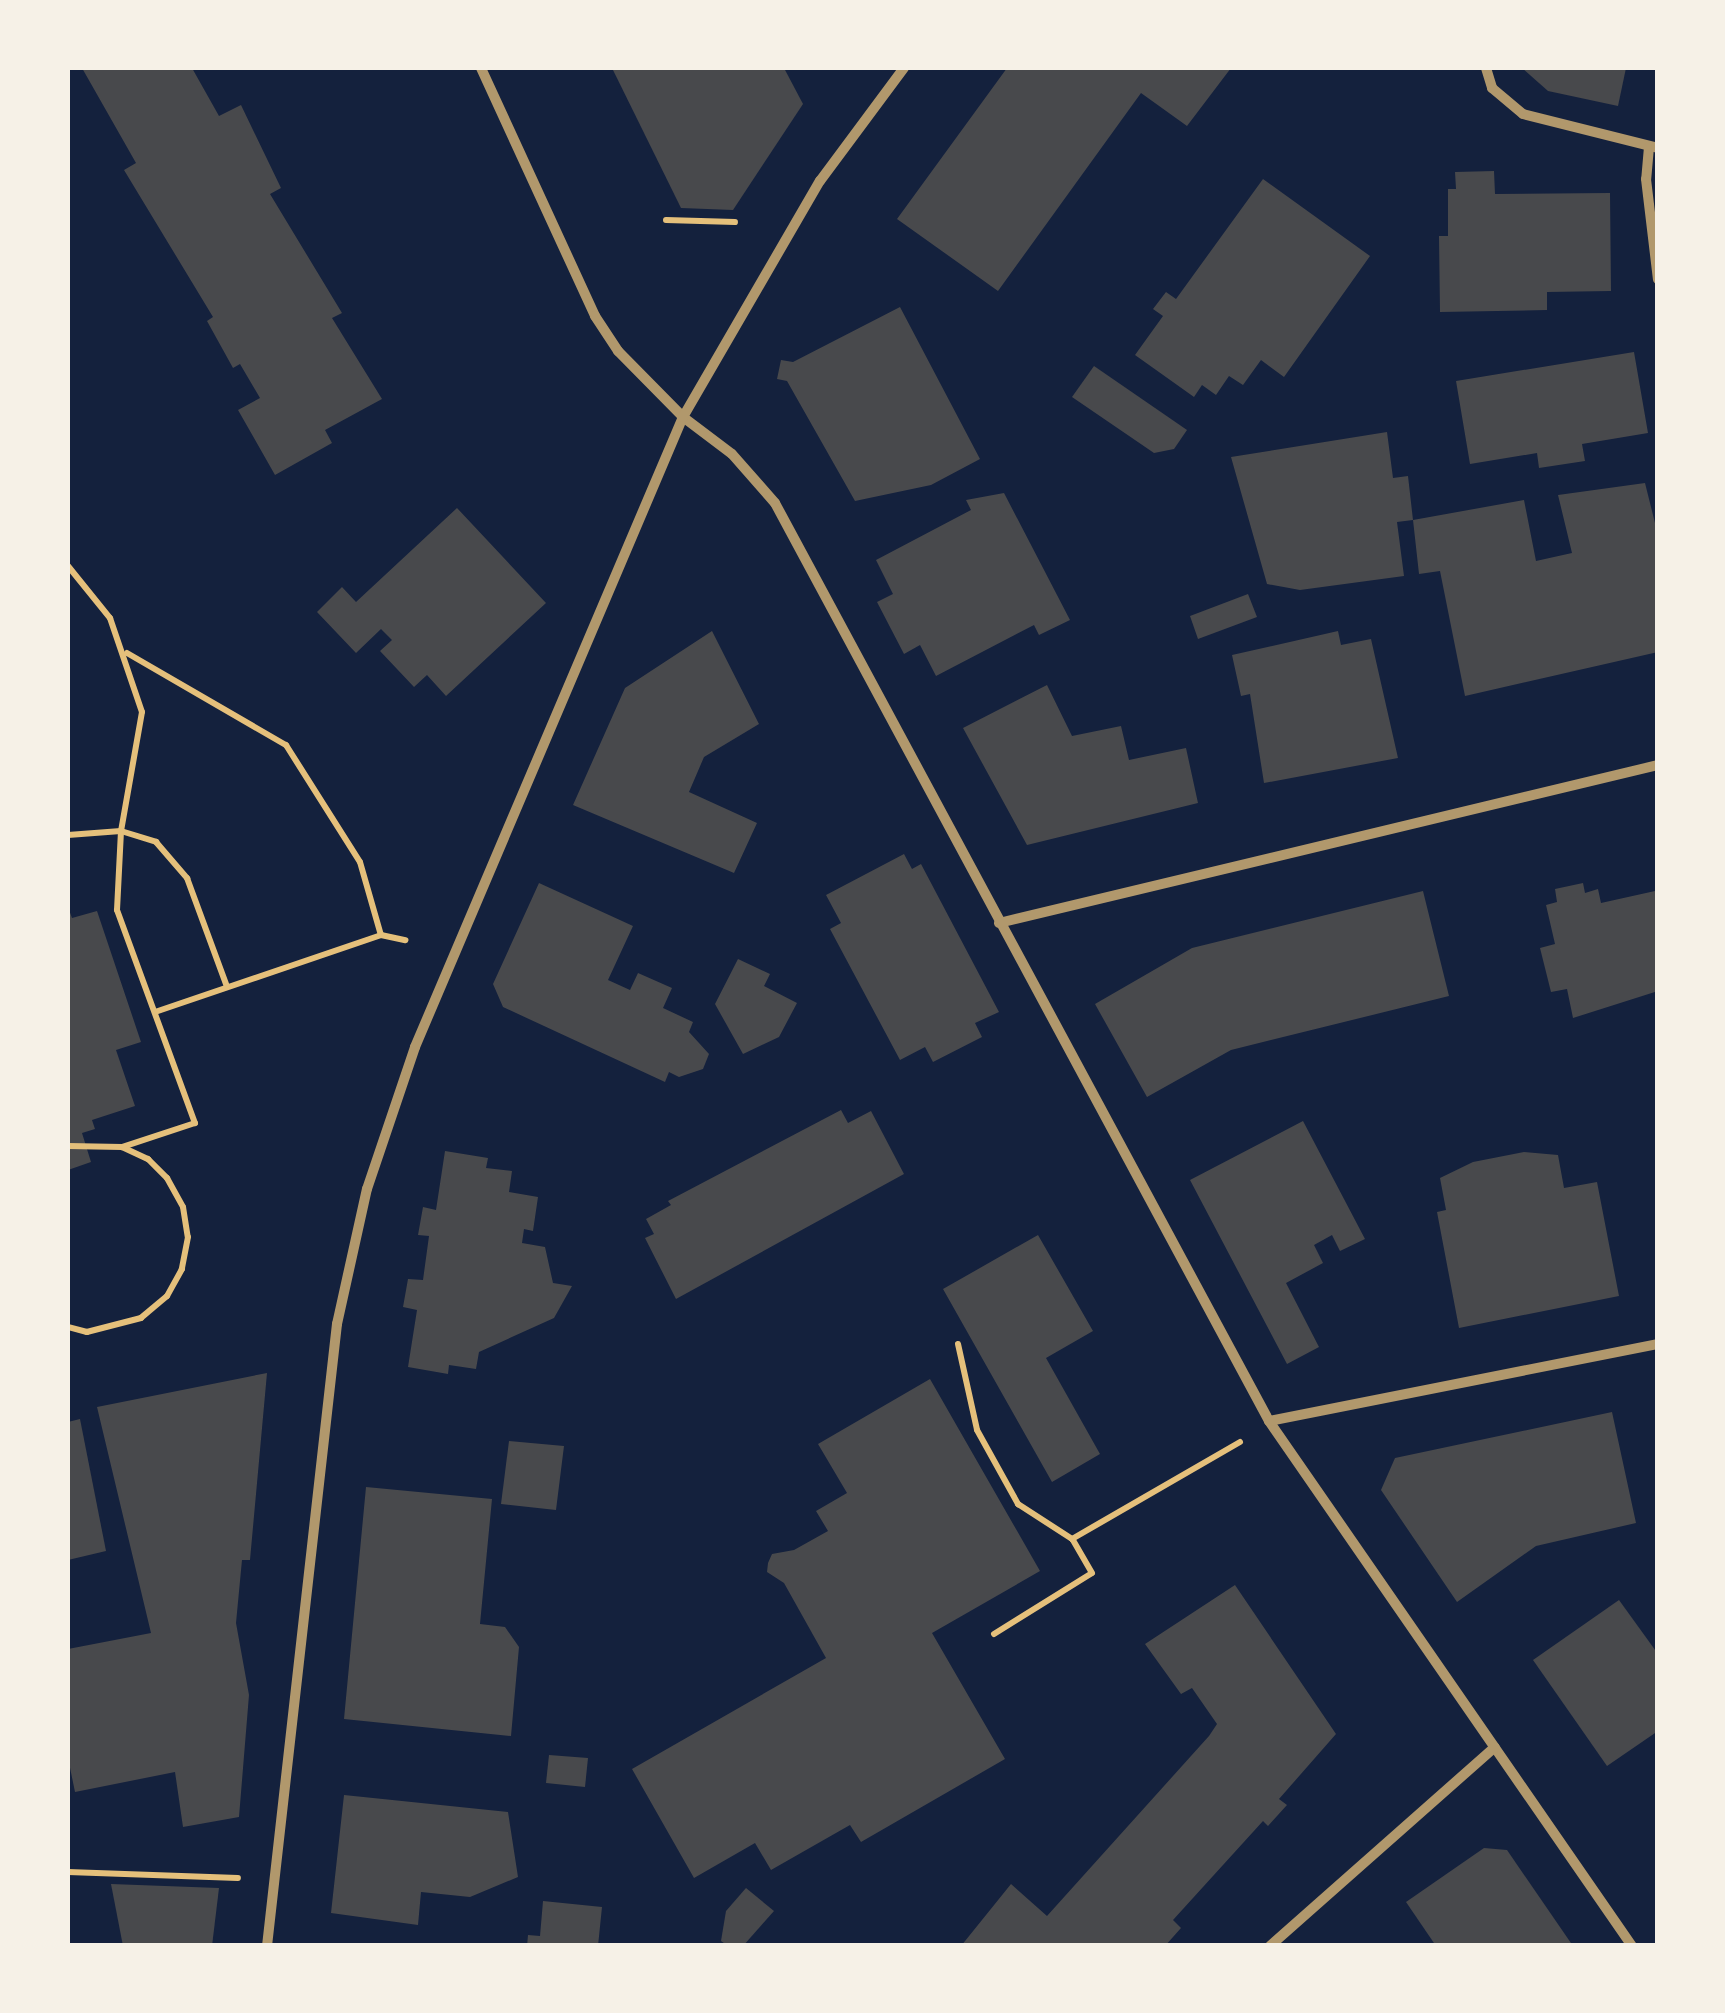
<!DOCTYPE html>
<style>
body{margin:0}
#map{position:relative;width:1725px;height:2013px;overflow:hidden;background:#14213d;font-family:Arial,sans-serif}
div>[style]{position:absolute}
.building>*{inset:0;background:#48494c}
.path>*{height:6px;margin:-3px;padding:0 3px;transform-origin:3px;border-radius:3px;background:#e5c07b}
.minor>*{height:10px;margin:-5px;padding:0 5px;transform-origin:5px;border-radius:5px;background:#b1986c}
span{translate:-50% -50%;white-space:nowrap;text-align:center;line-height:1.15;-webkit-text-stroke:9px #f6f1e7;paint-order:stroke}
.frame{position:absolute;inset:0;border:70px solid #f6f1e7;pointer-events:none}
</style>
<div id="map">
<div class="building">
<div style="clip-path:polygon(82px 68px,192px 68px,219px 116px,241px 105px,281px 188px,270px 194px,342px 313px,332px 318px,382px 399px,325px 430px,332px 443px,275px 475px,238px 410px,260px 398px,240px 364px,233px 368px,207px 321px,213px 317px,124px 170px,136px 163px)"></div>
<div style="clip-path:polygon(612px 68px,784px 68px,803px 104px,733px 210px,681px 208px)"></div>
<div style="clip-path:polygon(1007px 68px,1231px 68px,1187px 126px,1141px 93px,998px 291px,897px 219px)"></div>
<div style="clip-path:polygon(1522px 68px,1626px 68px,1618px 106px,1548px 91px)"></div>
<div style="clip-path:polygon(1494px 171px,1495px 194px,1610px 193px,1611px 291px,1547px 292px,1547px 310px,1440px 312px,1439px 236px,1448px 236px,1448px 189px,1456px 189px,1455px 172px)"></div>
<div style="clip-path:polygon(1263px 179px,1370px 256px,1284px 377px,1261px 360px,1243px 385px,1229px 376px,1216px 395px,1202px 385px,1194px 397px,1135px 355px,1163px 316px,1153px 309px,1166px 292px,1176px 299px)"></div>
<div style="clip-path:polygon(900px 307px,980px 459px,931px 485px,855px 501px,787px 381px,777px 379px,781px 360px,793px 362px)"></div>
<div style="clip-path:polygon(1634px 352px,1648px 433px,1582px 444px,1585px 461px,1539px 468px,1537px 453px,1470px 464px,1456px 381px)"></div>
<div style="clip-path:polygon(1094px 366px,1187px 430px,1174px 449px,1154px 453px,1072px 397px)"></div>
<div style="clip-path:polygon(1387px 432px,1393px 478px,1408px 476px,1413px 520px,1397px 522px,1404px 576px,1300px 590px,1267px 584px,1231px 457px)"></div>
<div style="clip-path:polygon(1645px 483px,1658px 535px,1658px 652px,1465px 696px,1440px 571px,1419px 574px,1413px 520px,1524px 500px,1536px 561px,1572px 553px,1558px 495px)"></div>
<div style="clip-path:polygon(1004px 493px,1070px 620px,1039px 635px,1034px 625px,936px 676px,920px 645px,904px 654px,877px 602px,893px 594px,876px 560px,971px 510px,966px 500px)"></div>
<div style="clip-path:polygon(457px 508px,546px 603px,446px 696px,427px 675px,414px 687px,380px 651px,392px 640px,381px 629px,356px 653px,317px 612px,342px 587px,356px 602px)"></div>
<div style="clip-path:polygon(1248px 594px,1257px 617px,1198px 639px,1190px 616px)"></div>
<div style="clip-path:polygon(712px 631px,759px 724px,704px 757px,689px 792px,757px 823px,734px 873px,573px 805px,625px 688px)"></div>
<div style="clip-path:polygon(1338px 631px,1341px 645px,1371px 639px,1398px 758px,1264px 783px,1250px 694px,1241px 696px,1232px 655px)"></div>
<div style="clip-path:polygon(1047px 685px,1072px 736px,1121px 726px,1129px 760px,1186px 748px,1198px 803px,1027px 845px,963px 728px)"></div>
<div style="clip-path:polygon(904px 854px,912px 869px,921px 864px,999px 1012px,975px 1023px,982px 1037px,933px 1062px,925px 1047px,900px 1060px,830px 929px,841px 923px,826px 895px)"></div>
<div style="clip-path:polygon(1658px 880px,1658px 991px,1573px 1018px,1567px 989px,1551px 992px,1540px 948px,1555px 944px,1546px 905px,1557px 902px,1555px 889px,1583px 883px,1585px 893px,1598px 889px,1601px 903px,1655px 891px)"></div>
<div style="clip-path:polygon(539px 883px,633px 926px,608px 980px,630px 990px,638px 973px,672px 988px,663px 1008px,693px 1022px,689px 1032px,709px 1054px,703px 1069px,679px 1077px,669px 1072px,665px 1082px,503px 1007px,493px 984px)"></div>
<div style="clip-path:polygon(1423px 891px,1449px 996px,1231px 1050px,1147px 1097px,1095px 1004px,1192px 948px)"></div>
<div style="clip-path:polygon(68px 907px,72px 918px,97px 911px,141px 1042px,116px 1050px,135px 1106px,92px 1120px,95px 1129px,82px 1133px,91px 1162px,68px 1170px)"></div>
<div style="clip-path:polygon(738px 959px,770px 974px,764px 986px,797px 1003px,779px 1037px,743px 1054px,715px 1004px)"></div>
<div style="clip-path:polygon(841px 1110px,848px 1123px,871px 1111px,904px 1174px,676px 1299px,645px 1238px,654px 1234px,646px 1219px,671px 1205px,668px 1201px)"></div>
<div style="clip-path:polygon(1303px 1121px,1365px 1239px,1340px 1251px,1332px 1235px,1314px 1245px,1323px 1263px,1286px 1283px,1319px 1347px,1287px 1364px,1190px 1180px)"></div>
<div style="clip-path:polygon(445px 1151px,488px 1158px,486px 1168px,512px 1171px,509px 1192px,538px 1197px,533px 1231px,524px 1229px,522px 1243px,545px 1247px,553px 1283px,572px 1286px,554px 1318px,479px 1352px,476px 1369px,449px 1365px,448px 1374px,408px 1367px,417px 1310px,403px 1307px,408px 1279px,423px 1280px,429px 1236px,418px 1235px,423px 1207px,436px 1210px)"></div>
<div style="clip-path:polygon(1524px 1152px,1558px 1155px,1564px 1188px,1597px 1182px,1619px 1296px,1459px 1328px,1437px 1212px,1446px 1210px,1440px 1178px,1473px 1162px)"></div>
<div style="clip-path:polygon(1038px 1235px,1093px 1331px,1046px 1358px,1100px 1454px,1052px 1482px,943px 1289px)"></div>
<div style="clip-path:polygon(267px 1373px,250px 1560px,242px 1560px,236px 1623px,249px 1695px,239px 1817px,183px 1827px,175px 1772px,75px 1792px,68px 1758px,68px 1649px,151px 1633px,97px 1407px)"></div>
<div style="clip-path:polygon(930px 1379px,1040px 1571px,932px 1633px,1005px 1759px,861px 1842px,850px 1825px,771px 1870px,755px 1843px,694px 1878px,632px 1769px,826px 1658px,784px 1583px,767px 1572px,768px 1563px,772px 1554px,794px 1550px,828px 1531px,816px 1511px,847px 1493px,818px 1444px)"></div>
<div style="clip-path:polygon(1612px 1412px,1636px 1523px,1536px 1546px,1457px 1602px,1381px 1490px,1395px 1458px)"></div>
<div style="clip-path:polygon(80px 1419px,106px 1551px,68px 1560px,68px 1422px)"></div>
<div style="clip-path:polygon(509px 1441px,564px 1446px,556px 1510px,501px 1504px)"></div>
<div style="clip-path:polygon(366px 1487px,492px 1499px,480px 1624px,505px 1627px,519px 1647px,511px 1736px,344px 1719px)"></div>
<div style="clip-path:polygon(1235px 1585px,1336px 1734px,1279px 1799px,1287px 1805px,1268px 1826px,1263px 1821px,1173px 1920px,1181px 1928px,1165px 1946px,961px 1946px,1011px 1884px,1047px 1916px,1209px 1736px,1217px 1724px,1192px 1688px,1181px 1694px,1145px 1644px)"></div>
<div style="clip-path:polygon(1619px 1600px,1658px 1654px,1658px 1731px,1607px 1766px,1533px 1660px)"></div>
<div style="clip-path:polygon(549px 1755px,588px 1758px,585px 1787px,546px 1783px)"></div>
<div style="clip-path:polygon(344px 1795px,508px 1812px,518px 1877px,470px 1897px,421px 1892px,418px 1925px,331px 1913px)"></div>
<div style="clip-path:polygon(1484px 1848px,1507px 1850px,1573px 1946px,1436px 1946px,1406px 1902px)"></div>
<div style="clip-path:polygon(111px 1884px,219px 1888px,212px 1946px,123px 1946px)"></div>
<div style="clip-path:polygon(746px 1888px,774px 1911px,743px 1946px,728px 1946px,721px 1941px,726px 1911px)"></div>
<div style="clip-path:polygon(543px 1901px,602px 1907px,598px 1946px,527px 1946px,528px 1935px,540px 1936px)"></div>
</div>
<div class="path">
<div style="left:666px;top:220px;width:69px;rotate:1.7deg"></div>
<div style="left:68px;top:566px;width:67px;rotate:51.1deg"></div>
<div style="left:110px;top:618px;width:99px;rotate:71.2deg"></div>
<div style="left:142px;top:712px;width:121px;rotate:100deg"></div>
<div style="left:121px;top:831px;width:79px;rotate:92.9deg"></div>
<div style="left:117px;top:910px;width:227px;rotate:69.9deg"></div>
<div style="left:195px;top:1123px;width:77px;rotate:161.8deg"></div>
<div style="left:127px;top:653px;width:184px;rotate:30.1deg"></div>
<div style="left:286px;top:745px;width:138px;rotate:57.7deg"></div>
<div style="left:360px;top:862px;width:76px;rotate:74deg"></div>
<div style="left:68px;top:835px;width:53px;rotate:-4.3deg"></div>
<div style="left:121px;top:831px;width:37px;rotate:17deg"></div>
<div style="left:156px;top:842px;width:48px;rotate:49.3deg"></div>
<div style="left:187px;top:878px;width:116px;rotate:69.8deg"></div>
<div style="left:155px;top:1012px;width:239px;rotate:-18.8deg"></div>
<div style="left:381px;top:935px;width:25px;rotate:12deg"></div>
<div style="left:68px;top:1146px;width:54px;rotate:1.1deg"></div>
<div style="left:122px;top:1147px;width:29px;rotate:25deg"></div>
<div style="left:148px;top:1159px;width:27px;rotate:45deg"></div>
<div style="left:167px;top:1178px;width:33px;rotate:61deg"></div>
<div style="left:183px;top:1207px;width:30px;rotate:81deg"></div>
<div style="left:188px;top:1237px;width:33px;rotate:101deg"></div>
<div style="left:182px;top:1269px;width:31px;rotate:119deg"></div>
<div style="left:167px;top:1296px;width:34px;rotate:140deg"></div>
<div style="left:141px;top:1318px;width:56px;rotate:165.5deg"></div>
<div style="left:87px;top:1332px;width:20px;rotate:-165deg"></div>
<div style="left:958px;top:1344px;width:88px;rotate:77.5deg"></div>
<div style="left:977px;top:1430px;width:85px;rotate:61deg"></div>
<div style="left:1018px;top:1504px;width:64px;rotate:32.9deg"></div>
<div style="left:994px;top:1634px;width:115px;rotate:-31.9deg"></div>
<div style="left:1092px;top:1573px;width:39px;rotate:-120deg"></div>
<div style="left:1072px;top:1539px;width:194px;rotate:-30deg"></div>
<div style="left:68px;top:1872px;width:170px;rotate:2deg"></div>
</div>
<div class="minor">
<div style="left:481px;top:68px;width:273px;rotate:65.3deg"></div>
<div style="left:595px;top:316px;width:42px;rotate:56.7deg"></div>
<div style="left:618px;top:351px;width:93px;rotate:45.4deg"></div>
<div style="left:683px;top:417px;width:61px;rotate:37.1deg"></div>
<div style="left:732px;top:454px;width:65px;rotate:48.7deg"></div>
<div style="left:775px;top:503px;width:1042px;rotate:61.71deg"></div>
<div style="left:1269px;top:1421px;width:638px;rotate:55.34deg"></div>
<div style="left:1486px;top:68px;width:21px;rotate:73deg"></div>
<div style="left:1492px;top:88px;width:40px;rotate:40deg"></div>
<div style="left:1523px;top:114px;width:139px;rotate:14.1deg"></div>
<div style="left:1649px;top:147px;width:32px;rotate:95deg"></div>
<div style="left:1646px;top:179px;width:101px;rotate:83.2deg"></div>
<div style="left:999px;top:923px;width:678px;rotate:-13.48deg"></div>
<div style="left:1269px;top:1421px;width:397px;rotate:-11.2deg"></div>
<div style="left:267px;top:1946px;width:626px;rotate:-83.58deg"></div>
<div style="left:337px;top:1324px;width:138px;rotate:-77.5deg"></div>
<div style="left:367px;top:1189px;width:150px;rotate:-71.3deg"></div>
<div style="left:415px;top:1047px;width:685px;rotate:-66.96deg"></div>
<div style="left:683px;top:417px;width:273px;rotate:-59.9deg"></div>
<div style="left:820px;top:181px;width:141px;rotate:-53.4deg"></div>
<div style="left:1270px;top:1946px;width:300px;rotate:-41.5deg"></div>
</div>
<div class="frame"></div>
</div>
